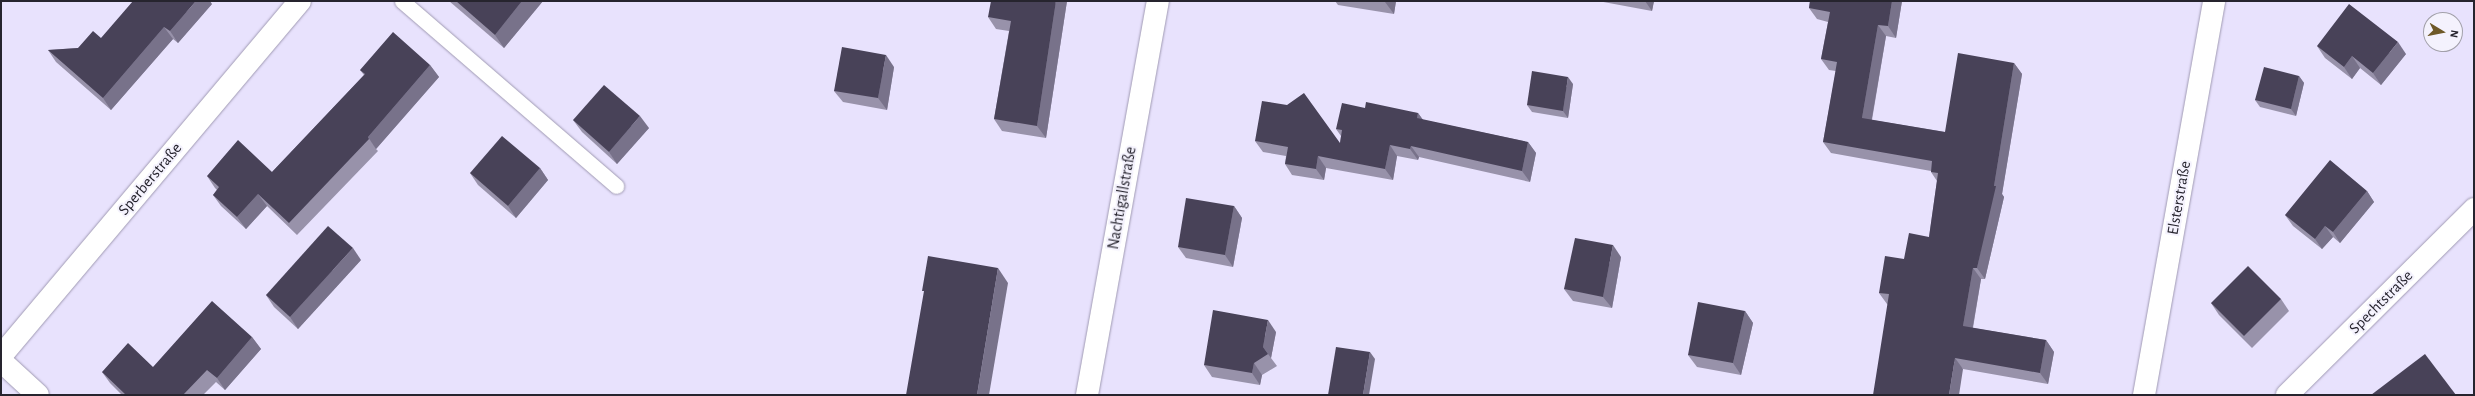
<!DOCTYPE html>
<meta charset="utf-8">
<style>
body{margin:0}
#map{position:relative;width:2475px;height:396px;overflow:hidden;background:#e8e2fd;font-family:"Alegreya Sans",sans-serif}
div>[style]{position:absolute}
.roads{filter:drop-shadow(0 0 1px #a09ab3) drop-shadow(0 0 1px #a09ab3)}
.lane>*{height:15px;margin:-7.5px;padding:0 7.5px;transform-origin:7.5px;border-radius:7.5px;background:#fff}
.street>*{height:22px;margin:-11px;padding:0 11px;transform-origin:11px;border-radius:11px;background:#fff}
.secondary>*{height:22px;margin:-11px;padding:0 11px;transform-origin:11px;border-radius:11px;background:#fff}
.wall>*{inset:0;background:#9892aa}
.shaded-wall>*{inset:0;background:#78728a}
.building>*{inset:0;background:#484258}
span{translate:-50% -50%;white-space:nowrap;text-align:center;line-height:1.15;-webkit-text-stroke:4px #f4f2fd;paint-order:stroke}
.street-label{font-size:16px;color:#26242e}
.frame{position:absolute;inset:0;border:2px solid #26242e;pointer-events:none}
.north{position:absolute;left:2423px;top:12px;width:40px;height:40px;box-sizing:border-box;background:#f4f2fd;border:1px solid #a2a0aa;border-radius:50%;rotate:100deg;font-size:11px;font-weight:700;line-height:16px;text-align:center;color:#26242e}
.north::after{content:'';display:block;margin:auto;width:14px;height:18px;background:#6e5928;clip-path:polygon(50% 0,100% 100%,50% 72%,0 100%)}
</style>
<div id="map">
<div class="roads">
<div class="lane">
<div style="left:402px;top:1px;width:283px;rotate:40.8deg"></div>
</div>
<div class="street">
<div style="left:1px;top:356px;width:464px;rotate:-49.9deg"></div>
<div style="left:1087px;top:395px;width:400px;rotate:-79.8deg"></div>
<div style="left:2144px;top:395px;width:400px;rotate:-79.9deg"></div>
<div style="left:2287px;top:395px;width:264px;rotate:-44.8deg"></div>
</div>
<div class="secondary">
<div style="left:1px;top:361px;width:50px;rotate:42.6deg"></div>
</div>
</div>
<div class="wall">
<div style="clip-path:polygon(449px 1px,543px 1px,504px 48px)"></div>
<div style="clip-path:polygon(1067px 1px,1046px 138px,1002px 131px,994px 119px,1009px 31px,996px 29px,988px 17px)"></div>
<div style="clip-path:polygon(1335px 1px,1396px 1px,1394px 14px,1338px 5px)"></div>
<div style="clip-path:polygon(1598px 1px,1654px 1px,1652px 11px)"></div>
<div style="clip-path:polygon(1810px 1px,1902px 1px,1896px 38px,1886px 36px,1872px 120px,1945px 132px,2014px 63px,2022px 74px,2002px 194px,2004px 197px,1985px 279px,1981px 279px,1973px 328px,2046px 340px,2054px 352px,2048px 384px,1963px 369px,1887px 304px,1879px 293px,1904px 259px,1929px 237px,1937px 181px,1931px 172px,1931px 171px,1831px 153px,1823px 142px,1836px 71px,1829px 70px,1821px 59px,1828px 22px,1817px 19px,1809px 8px)"></div>
<div style="clip-path:polygon(212px 4px,178px 43px,173px 39px,111px 110px,56px 62px,48px 50px,78px 48px,101px 38px)"></div>
<div style="clip-path:polygon(2317px 46px,2406px 54px,2381px 85px,2360px 68px,2352px 79px,2325px 58px)"></div>
<div style="clip-path:polygon(430px 65px,439px 77px,376px 149px,378px 151px,297px 235px,267px 206px,246px 229px,221px 206px,213px 195px,217px 190px,215px 188px,207px 176px,272px 172px,364px 75px,360px 70px)"></div>
<div style="clip-path:polygon(894px 67px,887px 110px,843px 102px,834px 91px)"></div>
<div style="clip-path:polygon(2299px 76px,2304px 83px,2296px 116px,2260px 107px,2255px 100px)"></div>
<div style="clip-path:polygon(1573px 84px,1568px 118px,1532px 112px,1527px 105px)"></div>
<div style="clip-path:polygon(1365px 108px,1418px 113px,1423px 120px,1528px 142px,1536px 153px,1530px 182px,1419px 157px,1418px 160px,1397px 156px,1393px 180px,1326px 168px,1324px 180px,1292px 175px,1285px 164px,1286px 156px,1263px 152px,1255px 141px,1340px 143px,1341px 136px,1336px 129px)"></div>
<div style="clip-path:polygon(573px 120px,649px 128px,617px 164px,582px 132px)"></div>
<div style="clip-path:polygon(540px 168px,548px 180px,516px 218px,478px 185px,470px 173px)"></div>
<div style="clip-path:polygon(2367px 191px,2374px 202px,2340px 243px,2333px 237px,2322px 249px,2293px 226px,2285px 215px)"></div>
<div style="clip-path:polygon(1234px 206px,1242px 218px,1233px 267px,1186px 258px,1178px 247px)"></div>
<div style="clip-path:polygon(1621px 257px,1612px 308px,1573px 301px,1564px 289px)"></div>
<div style="clip-path:polygon(361px 260px,298px 329px,274px 307px,266px 295px)"></div>
<div style="clip-path:polygon(2281px 299px,2289px 311px,2252px 348px,2219px 315px,2211px 303px)"></div>
<div style="clip-path:polygon(1745px 311px,1753px 323px,1741px 375px,1697px 367px,1688px 355px)"></div>
<div style="clip-path:polygon(1276px 332px,1271px 358px,1277px 366px,1262px 375px,1260px 385px,1212px 377px,1204px 365px)"></div>
<div style="clip-path:polygon(252px 337px,261px 349px,225px 390px,216px 382px,203px 395px,122px 395px,110px 383px,102px 372px,153px 367px)"></div>
</div>
<div class="shaded-wall">
<div style="clip-path:polygon(196px 1px,210px 1px,212px 4px,178px 43px,170px 31px)"></div>
<div style="clip-path:polygon(522px 1px,543px 1px,504px 48px,495px 35px)"></div>
<div style="clip-path:polygon(1056px 1px,1067px 1px,1046px 138px,1037px 126px)"></div>
<div style="clip-path:polygon(1386px 1px,1396px 1px,1394px 14px,1385px 2px)"></div>
<div style="clip-path:polygon(1645px 1px,1654px 1px,1652px 11px)"></div>
<div style="clip-path:polygon(1892px 1px,1902px 1px,1896px 38px,1888px 26px)"></div>
<div style="clip-path:polygon(1878px 25px,1886px 36px,1870px 129px,1862px 118px)"></div>
<div style="clip-path:polygon(164px 27px,173px 39px,111px 110px,103px 98px)"></div>
<div style="clip-path:polygon(2398px 42px,2406px 54px,2381px 85px,2373px 73px)"></div>
<div style="clip-path:polygon(886px 55px,894px 67px,887px 110px,878px 98px)"></div>
<div style="clip-path:polygon(2352px 56px,2360px 68px,2352px 79px,2344px 67px)"></div>
<div style="clip-path:polygon(2014px 63px,2022px 74px,2002px 194px,2004px 197px,1985px 279px,1977px 268px,1994px 186px)"></div>
<div style="clip-path:polygon(430px 65px,439px 77px,376px 149px,368px 137px)"></div>
<div style="clip-path:polygon(2299px 76px,2304px 83px,2296px 116px,2291px 109px)"></div>
<div style="clip-path:polygon(1568px 77px,1573px 84px,1568px 118px,1563px 111px)"></div>
<div style="clip-path:polygon(1418px 113px,1426px 124px,1417px 118px)"></div>
<div style="clip-path:polygon(640px 116px,649px 128px,617px 164px,609px 152px)"></div>
<div style="clip-path:polygon(1528px 142px,1536px 153px,1530px 182px,1522px 171px)"></div>
<div style="clip-path:polygon(1390px 145px,1397px 156px,1393px 180px,1385px 169px)"></div>
<div style="clip-path:polygon(1411px 146px,1419px 157px,1418px 160px,1410px 149px)"></div>
<div style="clip-path:polygon(1318px 156px,1326px 168px,1324px 180px,1316px 169px)"></div>
<div style="clip-path:polygon(540px 168px,548px 180px,516px 218px,508px 206px)"></div>
<div style="clip-path:polygon(2367px 191px,2374px 202px,2340px 243px,2333px 232px)"></div>
<div style="clip-path:polygon(258px 194px,267px 206px,246px 229px,237px 217px)"></div>
<div style="clip-path:polygon(1234px 206px,1242px 218px,1233px 267px,1225px 255px)"></div>
<div style="clip-path:polygon(2325px 226px,2333px 237px,2322px 249px,2315px 239px)"></div>
<div style="clip-path:polygon(1613px 245px,1621px 257px,1612px 308px,1603px 297px)"></div>
<div style="clip-path:polygon(353px 248px,361px 260px,298px 329px,290px 317px)"></div>
<div style="clip-path:polygon(998px 268px,1008px 283px,989px 395px,977px 395px)"></div>
<div style="clip-path:polygon(1973px 268px,1981px 279px,1971px 337px,1963px 326px)"></div>
<div style="clip-path:polygon(1745px 311px,1753px 323px,1741px 375px,1733px 363px)"></div>
<div style="clip-path:polygon(1268px 320px,1276px 332px,1271px 358px,1263px 347px)"></div>
<div style="clip-path:polygon(252px 337px,261px 349px,225px 390px,217px 378px)"></div>
<div style="clip-path:polygon(2046px 340px,2054px 352px,2048px 384px,2040px 373px)"></div>
<div style="clip-path:polygon(1370px 352px,1375px 359px,1369px 395px,1363px 395px)"></div>
<div style="clip-path:polygon(1955px 358px,1963px 369px,1959px 395px,1949px 395px)"></div>
<div style="clip-path:polygon(1254px 363px,1262px 375px,1260px 385px,1252px 373px)"></div>
</div>
<div class="building">
<div style="clip-path:polygon(133px 1px,196px 1px,170px 31px,164px 27px,103px 98px,48px 50px,78px 48px,93px 31px,101px 38px)"></div>
<div style="clip-path:polygon(456px 1px,522px 1px,495px 35px)"></div>
<div style="clip-path:polygon(991px 1px,1056px 1px,1037px 126px,994px 119px,1011px 21px,988px 17px)"></div>
<div style="clip-path:polygon(1377px 1px,1386px 1px,1385px 2px)"></div>
<div style="clip-path:polygon(1810px 1px,1892px 1px,1888px 26px,1878px 25px,1862px 118px,1945px 132px,1958px 53px,2014px 63px,1994px 186px,1996px 186px,1977px 268px,1973px 268px,1963px 326px,2046px 340px,2040px 373px,1955px 358px,1949px 395px,1873px 395px,1889px 294px,1879px 293px,1885px 256px,1904px 259px,1909px 233px,1929px 237px,1938px 173px,1931px 172px,1932px 161px,1823px 142px,1837px 62px,1821px 59px,1830px 12px,1809px 8px)"></div>
<div style="clip-path:polygon(2349px 4px,2398px 42px,2373px 73px,2352px 56px,2344px 67px,2317px 46px)"></div>
<div style="clip-path:polygon(393px 32px,430px 65px,368px 137px,369px 139px,289px 223px,258px 194px,237px 217px,213px 195px,219px 187px,207px 176px,238px 140px,272px 172px,365px 74px,360px 70px)"></div>
<div style="clip-path:polygon(842px 47px,886px 55px,878px 98px,834px 91px)"></div>
<div style="clip-path:polygon(2264px 67px,2299px 76px,2291px 109px,2255px 100px)"></div>
<div style="clip-path:polygon(1532px 71px,1568px 77px,1563px 111px,1527px 105px)"></div>
<div style="clip-path:polygon(604px 85px,640px 116px,609px 152px,573px 120px)"></div>
<div style="clip-path:polygon(1304px 93px,1340px 143px,1342px 130px,1336px 129px,1342px 103px,1365px 108px,1366px 102px,1418px 113px,1417px 118px,1528px 142px,1522px 171px,1411px 146px,1410px 149px,1390px 145px,1385px 169px,1318px 156px,1316px 169px,1285px 164px,1288px 147px,1255px 141px,1262px 101px,1287px 105px)"></div>
<div style="clip-path:polygon(502px 136px,540px 168px,508px 206px,470px 173px)"></div>
<div style="clip-path:polygon(2330px 160px,2367px 191px,2333px 232px,2325px 226px,2315px 239px,2285px 215px)"></div>
<div style="clip-path:polygon(1186px 198px,1234px 206px,1225px 255px,1178px 247px)"></div>
<div style="clip-path:polygon(328px 226px,353px 248px,290px 317px,266px 295px)"></div>
<div style="clip-path:polygon(1575px 238px,1613px 245px,1603px 297px,1564px 289px)"></div>
<div style="clip-path:polygon(928px 256px,998px 268px,977px 395px,906px 395px,924px 291px,922px 291px)"></div>
<div style="clip-path:polygon(2248px 266px,2281px 299px,2244px 336px,2211px 303px)"></div>
<div style="clip-path:polygon(212px 301px,252px 337px,217px 378px,207px 370px,183px 395px,126px 395px,102px 372px,128px 343px,153px 367px)"></div>
<div style="clip-path:polygon(1698px 302px,1745px 311px,1733px 363px,1688px 355px)"></div>
<div style="clip-path:polygon(1213px 310px,1268px 320px,1263px 347px,1268px 354px,1254px 363px,1252px 373px,1204px 365px)"></div>
<div style="clip-path:polygon(1336px 347px,1370px 352px,1363px 395px,1328px 395px)"></div>
<div style="clip-path:polygon(2425px 354px,2456px 395px,2371px 395px)"></div>
</div>
<div class="street-label">
<span style="left:150px;top:179px;rotate:-50deg">Sperberstraße</span>
<span style="left:1122px;top:198px;rotate:-80deg">Nachtigallstraße</span>
<span style="left:2179px;top:198px;rotate:-80deg">Elsterstraße</span>
<span style="left:2381px;top:302px;rotate:-45deg">Spechtstraße</span>
</div>
<div class="frame"></div>
<div class="north">N</div>
</div>
